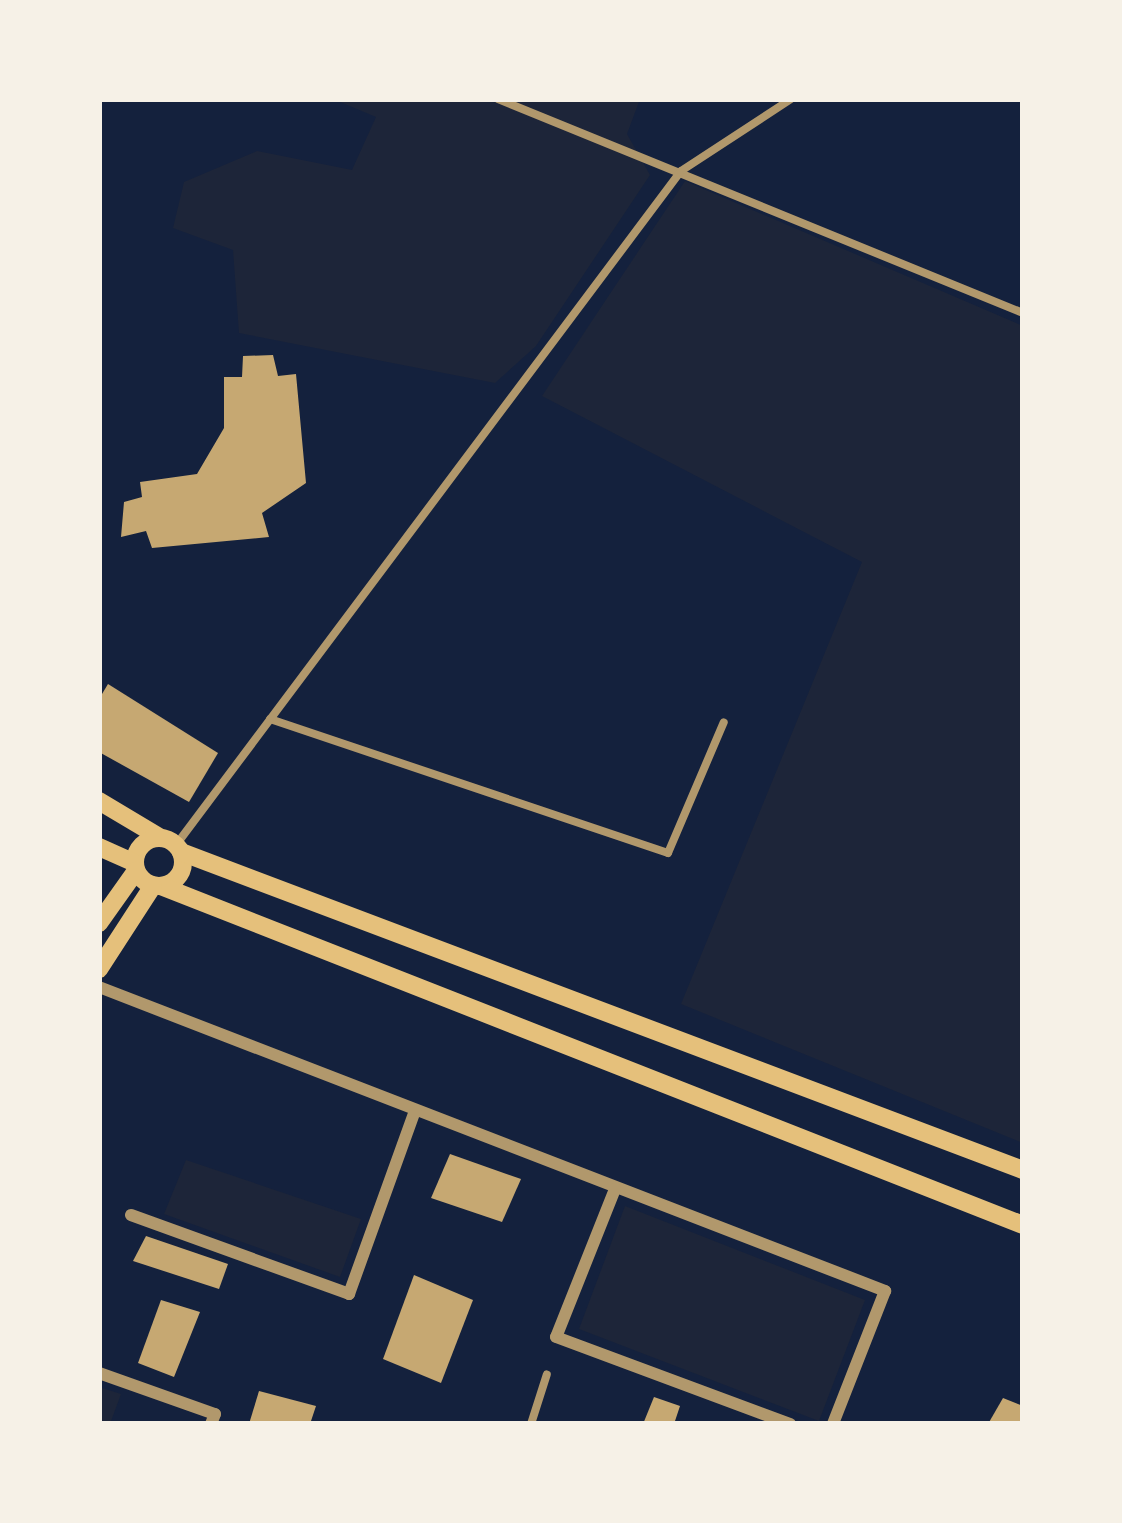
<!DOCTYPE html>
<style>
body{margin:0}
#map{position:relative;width:1122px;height:1523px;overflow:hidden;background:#14213d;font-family:Rubik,sans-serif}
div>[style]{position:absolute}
.green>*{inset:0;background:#1d2539}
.building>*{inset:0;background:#c6a872}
.service>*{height:8px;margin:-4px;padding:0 4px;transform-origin:4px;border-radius:4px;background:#b1986c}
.minor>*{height:12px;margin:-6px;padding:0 6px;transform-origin:6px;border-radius:6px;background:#b1986c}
.secondary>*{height:18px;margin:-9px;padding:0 9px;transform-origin:9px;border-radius:9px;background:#e5c07b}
.secondary>.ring{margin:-9px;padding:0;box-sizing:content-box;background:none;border:18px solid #e5c07b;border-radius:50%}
span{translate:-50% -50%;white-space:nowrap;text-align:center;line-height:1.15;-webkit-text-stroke:12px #f6f1e7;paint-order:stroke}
.frame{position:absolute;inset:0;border:102px solid #f6f1e7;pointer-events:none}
</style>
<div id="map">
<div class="green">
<div style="clip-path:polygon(333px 99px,640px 99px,627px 134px,650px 175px,536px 346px,495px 383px,239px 333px,233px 250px,173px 228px,184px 182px,257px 151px,352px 170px,376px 117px)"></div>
<div style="clip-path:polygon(685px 181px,1023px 326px,1023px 1143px,681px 1004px,862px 562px,542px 396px)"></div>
<div style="clip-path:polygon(186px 1160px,361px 1219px,340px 1277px,164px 1214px)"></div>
<div style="clip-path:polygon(625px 1206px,865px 1300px,819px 1421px,579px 1329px)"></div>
<div style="clip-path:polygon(99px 1387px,121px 1394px,110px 1424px,99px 1424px)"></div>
</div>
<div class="building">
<div style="clip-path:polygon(273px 355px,278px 376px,296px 374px,306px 483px,262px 513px,269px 537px,152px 548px,146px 531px,121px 537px,124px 502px,142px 497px,140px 482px,197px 474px,224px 428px,224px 377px,242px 377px,243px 356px)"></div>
<div style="clip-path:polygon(108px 684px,218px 753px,189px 802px,99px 752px,99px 699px)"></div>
<div style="clip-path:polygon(450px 1154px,521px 1179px,502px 1222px,431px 1198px)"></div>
<div style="clip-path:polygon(146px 1236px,228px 1264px,219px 1289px,133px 1261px)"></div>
<div style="clip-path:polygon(414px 1275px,473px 1300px,441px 1383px,383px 1359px)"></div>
<div style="clip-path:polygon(161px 1300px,200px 1312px,174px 1377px,138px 1363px)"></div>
<div style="clip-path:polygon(259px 1391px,316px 1406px,310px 1424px,249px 1424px)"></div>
<div style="clip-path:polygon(654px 1397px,680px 1406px,674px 1424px,643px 1424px)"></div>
<div style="clip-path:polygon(1003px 1398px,1023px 1406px,1023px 1424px,988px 1424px)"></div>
</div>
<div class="service">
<div style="left:498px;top:99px;width:567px;rotate:22.18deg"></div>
<div style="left:270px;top:719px;width:420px;rotate:18.6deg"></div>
<div style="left:668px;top:853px;width:142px;rotate:-66.9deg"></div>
<div style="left:176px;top:845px;width:842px;rotate:-53.16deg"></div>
<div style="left:681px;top:171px;width:131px;rotate:-33.2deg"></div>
<div style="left:531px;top:1424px;width:52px;rotate:-72.3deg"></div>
</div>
<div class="minor">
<div style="left:99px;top:987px;width:843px;rotate:21.14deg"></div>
<div style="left:885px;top:1291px;width:143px;rotate:111.4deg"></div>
<div style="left:615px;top:1189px;width:159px;rotate:111.7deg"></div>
<div style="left:556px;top:1337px;width:250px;rotate:20.4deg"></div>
<div style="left:131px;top:1215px;width:232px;rotate:19.9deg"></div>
<div style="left:349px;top:1294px;width:195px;rotate:-70.2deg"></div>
<div style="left:99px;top:1373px;width:123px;rotate:19.5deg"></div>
<div style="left:215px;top:1414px;width:11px;rotate:112deg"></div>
</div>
<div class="secondary">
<div style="left:99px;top:801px;width:72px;rotate:30.8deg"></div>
<div class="ring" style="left:135px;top:838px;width:30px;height:30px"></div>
<div style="left:99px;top:847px;width:39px;rotate:24deg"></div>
<div style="left:181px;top:852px;width:900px;rotate:20.69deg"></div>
<div style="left:161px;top:886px;width:926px;rotate:21.47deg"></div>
<div style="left:99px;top:923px;width:64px;rotate:-54.6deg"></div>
<div style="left:99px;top:969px;width:99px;rotate:-57deg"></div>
</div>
<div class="frame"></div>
</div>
